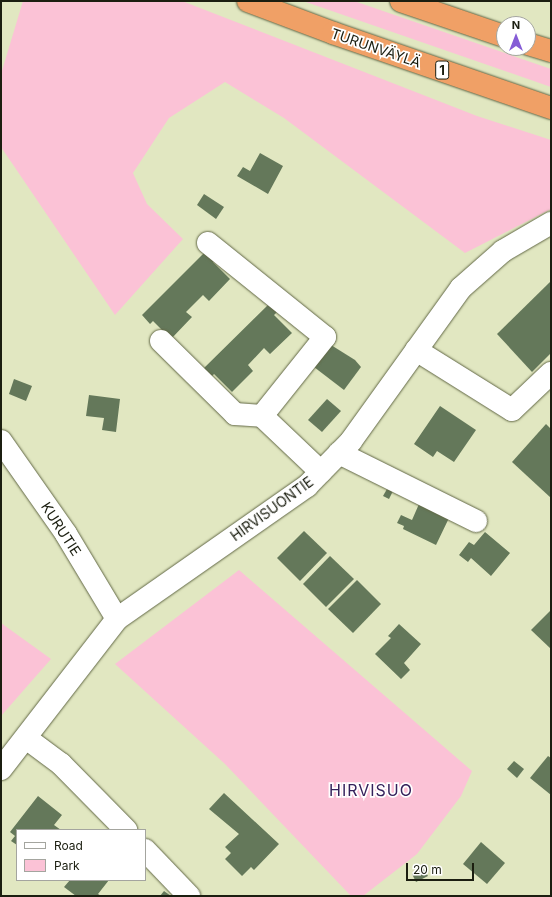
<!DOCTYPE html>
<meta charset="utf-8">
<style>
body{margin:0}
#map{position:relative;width:552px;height:897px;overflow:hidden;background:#e1e7c1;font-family:Inter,sans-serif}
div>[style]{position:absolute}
.green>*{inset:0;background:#fbc2d6}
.building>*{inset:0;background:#64785a}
.roads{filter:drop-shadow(0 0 1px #626846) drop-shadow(0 0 1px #626846)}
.minor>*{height:22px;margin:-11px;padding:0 11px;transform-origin:11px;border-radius:11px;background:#fff}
.highway>*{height:22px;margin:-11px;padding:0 11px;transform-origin:11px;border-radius:11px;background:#f0a066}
span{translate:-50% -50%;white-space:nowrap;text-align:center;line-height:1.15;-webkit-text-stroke:3.5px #fff;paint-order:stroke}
.shield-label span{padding:1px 3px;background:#fff;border:1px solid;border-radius:3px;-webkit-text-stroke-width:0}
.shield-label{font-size:13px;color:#1b1e10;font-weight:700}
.street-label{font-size:14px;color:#1b1e10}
.quarter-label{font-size:16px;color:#35215b;letter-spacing:1px}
.frame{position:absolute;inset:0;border:2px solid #1b1e10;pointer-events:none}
.legend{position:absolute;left:16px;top:829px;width:130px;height:52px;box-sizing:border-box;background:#fff;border:1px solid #a4a59f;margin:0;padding:5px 7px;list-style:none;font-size:12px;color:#1b1e10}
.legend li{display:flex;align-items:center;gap:8px;height:20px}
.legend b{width:20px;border:1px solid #a4a59f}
.north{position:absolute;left:496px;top:16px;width:40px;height:40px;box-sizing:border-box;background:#fff;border:1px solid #a4a59f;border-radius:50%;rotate:0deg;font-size:11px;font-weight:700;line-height:16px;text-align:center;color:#1b1e10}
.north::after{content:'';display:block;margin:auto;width:14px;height:18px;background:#855cd6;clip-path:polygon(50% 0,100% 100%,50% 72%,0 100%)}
.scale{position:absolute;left:406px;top:863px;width:68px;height:18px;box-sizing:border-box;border:2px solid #1b1e10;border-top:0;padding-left:5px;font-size:12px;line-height:14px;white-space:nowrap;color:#1b1e10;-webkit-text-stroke:3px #fff;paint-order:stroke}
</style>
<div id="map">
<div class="green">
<div style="clip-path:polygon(23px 1px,182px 1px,477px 116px,551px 140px,551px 209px,465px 253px,284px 118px,225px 82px,169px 118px,133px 173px,147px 204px,183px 239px,115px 315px,1px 147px,1px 74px)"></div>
<div style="clip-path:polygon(303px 1px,354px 1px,551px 69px,551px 87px)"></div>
<div style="clip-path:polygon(239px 570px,472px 771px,461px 796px,417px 854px,363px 896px,351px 896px,225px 764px,115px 664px)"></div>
<div style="clip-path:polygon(1px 623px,51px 659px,1px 716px)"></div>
</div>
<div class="building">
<div style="clip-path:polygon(260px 153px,283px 166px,268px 194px,237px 176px,243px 167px,250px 171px)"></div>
<div style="clip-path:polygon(204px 194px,224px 207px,216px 219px,197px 205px)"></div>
<div style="clip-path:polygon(207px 250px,216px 259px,213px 262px,230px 279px,209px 301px,203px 295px,186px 312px,192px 317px,171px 339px,153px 321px,150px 324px,142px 315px)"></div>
<div style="clip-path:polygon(551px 281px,551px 353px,532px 372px,497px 334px)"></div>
<div style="clip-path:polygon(269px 304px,277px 312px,274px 315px,292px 333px,270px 354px,264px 348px,248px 365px,253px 371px,232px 392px,214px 374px,211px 377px,203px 369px)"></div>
<div style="clip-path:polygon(331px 345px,355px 360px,361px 367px,344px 390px,314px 367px)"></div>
<div style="clip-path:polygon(14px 379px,32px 386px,26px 401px,9px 394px)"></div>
<div style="clip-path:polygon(89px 395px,120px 399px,116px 432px,102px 430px,104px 418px,86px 416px)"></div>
<div style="clip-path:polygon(327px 399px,341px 411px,322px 432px,308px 420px)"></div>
<div style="clip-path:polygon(440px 406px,476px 430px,454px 462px,437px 451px,433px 457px,414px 444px)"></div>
<div style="clip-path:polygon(546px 424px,551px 429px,551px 498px,512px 462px)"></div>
<div style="clip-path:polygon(387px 489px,393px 491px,389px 499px,383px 496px)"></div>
<div style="clip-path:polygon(419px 504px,449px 518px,436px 545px,403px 529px,404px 526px,397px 523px,401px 515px,412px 520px)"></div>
<div style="clip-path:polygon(304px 531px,327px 553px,300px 581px,277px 558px)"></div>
<div style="clip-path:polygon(485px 532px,510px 553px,491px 576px,471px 558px,468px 562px,459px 555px,469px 542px,474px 545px)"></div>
<div style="clip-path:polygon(330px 556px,354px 579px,326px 607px,303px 584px)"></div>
<div style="clip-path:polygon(357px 580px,381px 604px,353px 633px,328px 609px)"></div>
<div style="clip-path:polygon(551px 610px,551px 649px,531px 630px)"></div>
<div style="clip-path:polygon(399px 624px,421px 644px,404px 663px,410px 670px,401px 679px,375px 654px,391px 638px,388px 636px)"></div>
<div style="clip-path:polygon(548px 756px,551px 758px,551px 795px,530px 778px)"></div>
<div style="clip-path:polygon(514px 761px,524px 769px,517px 778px,507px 769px)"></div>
<div style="clip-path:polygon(224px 793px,279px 844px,254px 870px,251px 867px,242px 876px,225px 859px,231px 853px,225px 847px,239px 834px,209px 809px)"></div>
<div style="clip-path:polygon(38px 796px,62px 815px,54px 825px,61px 830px,17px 830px,17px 845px,11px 841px,15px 836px,10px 832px)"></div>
<div style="clip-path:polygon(481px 842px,505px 863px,487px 884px,463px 864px)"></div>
<div style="clip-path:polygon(423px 868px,428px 876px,416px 882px,412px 874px)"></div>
<div style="clip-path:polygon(70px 880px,109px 880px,98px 894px,101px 896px,76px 896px,64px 887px)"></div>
<div style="clip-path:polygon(164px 891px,171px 896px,160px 896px)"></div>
</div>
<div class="roads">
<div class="minor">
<div style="left:208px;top:243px;width:150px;rotate:38.8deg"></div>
<div style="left:325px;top:337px;width:101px;rotate:128.6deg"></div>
<div style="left:161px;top:341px;width:104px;rotate:44.6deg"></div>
<div style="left:235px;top:414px;width:27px;rotate:4deg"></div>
<div style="left:262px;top:416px;width:81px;rotate:43.5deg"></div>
<div style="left:416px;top:350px;width:113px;rotate:32deg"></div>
<div style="left:512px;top:410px;width:54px;rotate:-43.5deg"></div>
<div style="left:1px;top:441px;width:113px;rotate:55deg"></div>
<div style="left:66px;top:534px;width:99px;rotate:59deg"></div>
<div style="left:339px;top:453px;width:153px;rotate:26.4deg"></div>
<div style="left:26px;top:738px;width:44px;rotate:36.6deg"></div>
<div style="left:61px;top:764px;width:93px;rotate:45.4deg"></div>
<div style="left:1px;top:769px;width:190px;rotate:-52.3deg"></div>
<div style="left:117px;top:619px;width:232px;rotate:-35deg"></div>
<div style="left:307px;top:486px;width:63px;rotate:-45.6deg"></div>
<div style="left:351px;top:441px;width:188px;rotate:-54.3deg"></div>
<div style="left:461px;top:288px;width:56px;rotate:-41.4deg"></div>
<div style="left:503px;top:251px;width:56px;rotate:-30.3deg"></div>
<div style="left:145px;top:850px;width:64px;rotate:46.3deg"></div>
</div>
<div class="highway">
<div style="left:248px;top:1px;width:91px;rotate:20.6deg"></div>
<div style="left:333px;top:33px;width:231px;rotate:19deg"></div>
<div style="left:401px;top:1px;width:109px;rotate:18.8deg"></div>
<div style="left:528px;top:44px;width:24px;rotate:17deg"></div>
</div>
</div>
<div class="shield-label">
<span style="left:442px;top:70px">1</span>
</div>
<div class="street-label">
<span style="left:376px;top:48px;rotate:19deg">TURUNVÄYLÄ</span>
<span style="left:272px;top:509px;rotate:-36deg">HIRVISUONTIE</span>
<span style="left:61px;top:529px;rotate:57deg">KURUTIE</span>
</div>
<div class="quarter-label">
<span style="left:371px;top:790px">HIRVISUO</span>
</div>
<div class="frame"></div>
<ul class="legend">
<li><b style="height:5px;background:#fff"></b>Road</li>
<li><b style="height:11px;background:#fbc2d6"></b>Park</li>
</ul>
<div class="north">N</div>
<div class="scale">20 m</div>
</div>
